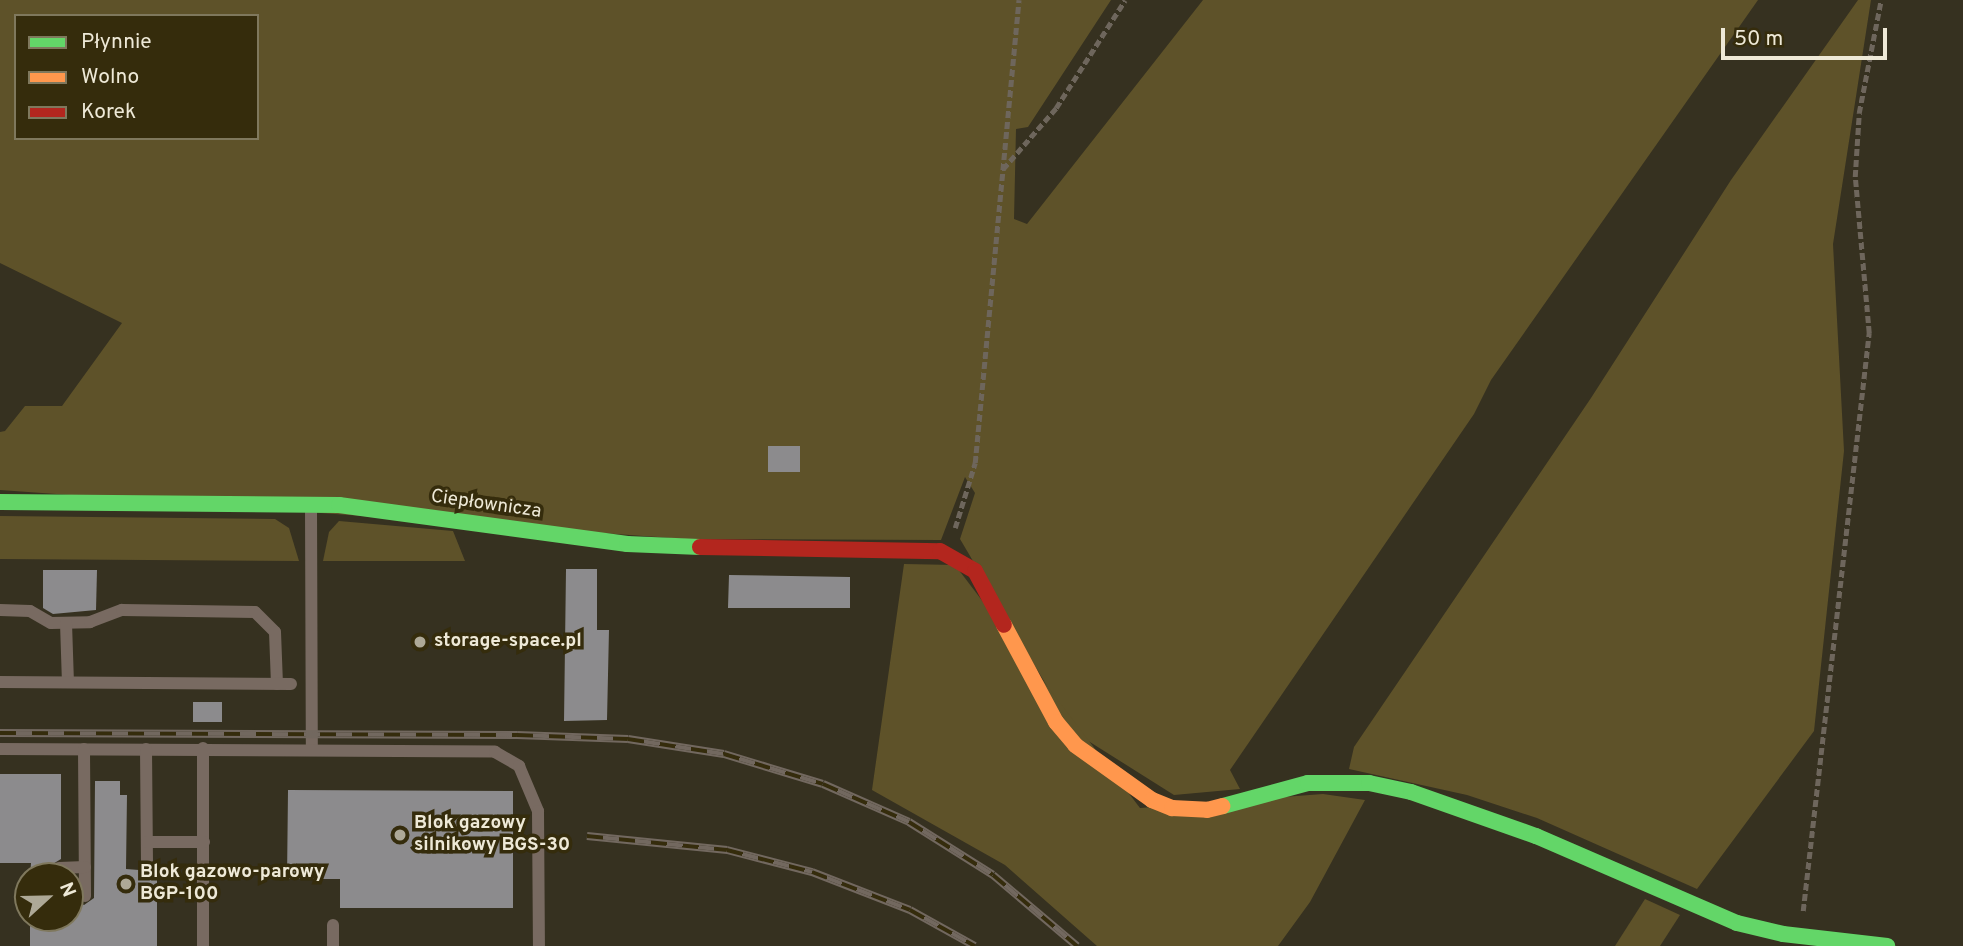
<!DOCTYPE html>
<meta charset="utf-8">
<style>
body{margin:0}
#map{position:relative;width:1963px;height:946px;overflow:hidden;background:#363120;font-family:Overpass,sans-serif}
div>[style]{position:absolute}
.green>*{inset:0;background:#5e5229}
.building>*{inset:0;background:#8c8b8d}
.path>*{height:4.5px;margin-top:-2.25px;transform-origin:0;background:repeating-linear-gradient(90deg,#6e665c 0 7px,transparent 0 10.5px)}
.lane>*{height:12px;margin:-6px;padding:0 6px;transform-origin:6px;border-radius:6px;background:#786a61}
.fast>*{height:16px;margin:-8px;padding:0 8px;transform-origin:8px;border-radius:8px;background:#63d668}
.slow>*{height:16px;margin:-8px;padding:0 8px;transform-origin:8px;border-radius:8px;background:#ff974d}
.jam>*{height:16px;margin:-8px;padding:0 8px;transform-origin:8px;border-radius:8px;background:#b3261e}
.rail>*{height:8px;margin-top:-4px;transform-origin:0;background:repeating-linear-gradient(90deg,#352c0c 0 16px,#72685f 0 32px);box-sizing:border-box;border-block:2px solid #72685f}
.dots>*{width:19px;height:19px;translate:-50% -50%;box-sizing:border-box;border:4px solid #352c0c;border-radius:50%}
span{translate:-50% -50%;white-space:nowrap;text-align:center;line-height:1.15;-webkit-text-stroke:7px #352c0c;paint-order:stroke}
.street-label{font-size:19px;color:#eee9d7}
.poi-label{font-size:19px;color:#eee9d7;font-weight:700}
.left{translate:0 -50%;text-align:left}
.legend{position:absolute;left:14px;top:14px;width:245px;height:126px;box-sizing:border-box;background:#352c0c;border:2px solid #7f785d;margin:0;padding:9px 12px;list-style:none;font-size:21px;color:#eee9d7}
.legend li{display:flex;align-items:center;gap:14px;height:35px}
.legend b{width:35px;border:2px solid #7f785d}
.north{position:absolute;left:14px;top:862px;width:70px;height:70px;box-sizing:border-box;background:#352c0c;border:2px solid #7f785d;border-radius:50%;rotate:68deg;font-size:19px;font-weight:700;line-height:28px;text-align:center;color:#eee9d7}
.north::after{content:'';display:block;margin:auto;width:24px;height:32px;background:#aea997;clip-path:polygon(50% 0,100% 100%,50% 72%,0 100%)}
.scale{position:absolute;left:1721px;top:28px;width:166px;height:32px;box-sizing:border-box;border:4px solid #eee9d7;border-top:0;padding-left:9px;font-size:21px;line-height:24px;white-space:nowrap;color:#eee9d7;-webkit-text-stroke:5px #352c0c;paint-order:stroke}
</style>
<div id="map">
<div class="green">
<div style="clip-path:polygon(evenodd,0 0,1111px 0,1028px 127px,1016px 129px,1014px 219px,1027px 224px,1203px 0,1758px 0,1491px 380px,1474px 414px,1230px 770px,1240px 789px,1174px 795px,1074px 732px,960px 539px,975px 493px,965px 477px,941px 540px,685px 539px,0 490px,0 432px,5px 431px,25px 406px,62px 406px,122px 323px,0 263px,0 0,16px 16px,257px 16px,257px 138px,16px 138px,16px 16px)"></div>
<div style="clip-path:polygon(1858px 0,1871px 0,1833px 244px,1844px 451px,1814px 731px,1697px 889px,1537px 818px,1467px 795px,1349px 769px,1354px 747px,1591px 398px,1731px 180px)"></div>
<div style="clip-path:polygon(0 516px,275px 519px,289px 528px,299px 561px,0 559px)"></div>
<div style="clip-path:polygon(339px 521px,453px 531px,465px 561px,323px 561px,329px 532px)"></div>
<div style="clip-path:polygon(904px 564px,955px 565px,1140px 808px,1323px 794px,1365px 800px,1310px 902px,1278px 946px,1097px 946px,1005px 865px,872px 790px)"></div>
<div style="clip-path:polygon(1645px 899px,1680px 915px,1660px 946px,1615px 946px)"></div>
</div>
<div class="building">
<div style="clip-path:polygon(768px 446px,800px 446px,800px 472px,768px 472px)"></div>
<div style="clip-path:polygon(566px 569px,597px 569px,597px 630px,609px 630px,607px 720px,564px 721px)"></div>
<div style="clip-path:polygon(43px 570px,97px 570px,96px 610px,53px 614px,43px 608px)"></div>
<div style="clip-path:polygon(729px 575px,850px 577px,850px 608px,728px 608px)"></div>
<div style="clip-path:polygon(193px 702px,222px 702px,222px 722px,193px 722px)"></div>
<div style="clip-path:polygon(0 774px,61px 774px,61px 859px,51px 865px,53px 876px,30px 876px,31px 863px,0 863px)"></div>
<div style="clip-path:polygon(95px 781px,120px 781px,120px 795px,127px 795px,126px 869px,139px 870px,146px 877px,157px 870px,157px 946px,30px 946px,30px 918px,70px 918px,70px 897px,84px 905px,94px 898px)"></div>
<div style="clip-path:polygon(288px 790px,513px 791px,513px 908px,340px 908px,340px 879px,287px 879px)"></div>
</div>
<div class="path">
<div style="left:1003px;top:169px;width:81px;rotate:-49deg"></div>
<div style="left:1056px;top:108px;width:128px;rotate:-57.4deg"></div>
<div style="left:955px;top:528px;width:68px;rotate:-72.9deg"></div>
<div style="left:975px;top:463px;width:465px;rotate:-84.6deg"></div>
<div style="left:1803px;top:911px;width:582px;rotate:-83.49deg"></div>
<div style="left:1869px;top:333px;width:157px;rotate:-95.1deg"></div>
<div style="left:1855px;top:177px;width:64px;rotate:-86.4deg"></div>
<div style="left:1859px;top:113px;width:115px;rotate:-79deg"></div>
</div>
<div class="lane">
<div style="left:311px;top:508px;width:241px;rotate:89.8deg"></div>
<div style="left:0;top:610px;width:30px;rotate:2deg"></div>
<div style="left:30px;top:611px;width:24px;rotate:30deg"></div>
<div style="left:51px;top:623px;width:39px;rotate:-1deg"></div>
<div style="left:90px;top:622px;width:34px;rotate:-21deg"></div>
<div style="left:122px;top:610px;width:133px;rotate:0.9deg"></div>
<div style="left:255px;top:612px;width:28px;rotate:45deg"></div>
<div style="left:275px;top:632px;width:52px;rotate:87.8deg"></div>
<div style="left:66px;top:623px;width:59px;rotate:88.1deg"></div>
<div style="left:0;top:682px;width:291px;rotate:0.4deg"></div>
<div style="left:203px;top:748px;width:198px;rotate:90deg"></div>
<div style="left:0;top:749px;width:495px;rotate:0.3deg"></div>
<div style="left:495px;top:752px;width:28px;rotate:30deg"></div>
<div style="left:519px;top:766px;width:49px;rotate:67.1deg"></div>
<div style="left:538px;top:811px;width:135px;rotate:89.6deg"></div>
<div style="left:84px;top:749px;width:147px;rotate:89.6deg"></div>
<div style="left:146px;top:749px;width:119px;rotate:89.5deg"></div>
<div style="left:147px;top:842px;width:57px"></div>
<div style="left:59px;top:868px;width:26px;rotate:-2deg"></div>
<div style="left:333px;top:946px;width:21px;rotate:-90deg"></div>
</div>
<div class="fast">
<div style="left:0;top:502px;width:339px;rotate:0.5deg"></div>
<div style="left:339px;top:505px;width:291px;rotate:7.7deg"></div>
<div style="left:627px;top:544px;width:73px;rotate:2.4deg"></div>
<div style="left:1223px;top:806px;width:88px;rotate:-15.1deg"></div>
<div style="left:1308px;top:783px;width:61px"></div>
<div style="left:1369px;top:783px;width:43px;rotate:12.1deg"></div>
<div style="left:1411px;top:792px;width:133px;rotate:19.4deg"></div>
<div style="left:1536px;top:836px;width:219px;rotate:23.4deg"></div>
<div style="left:1737px;top:923px;width:47px;rotate:13.4deg"></div>
<div style="left:1783px;top:934px;width:105px;rotate:6.6deg"></div>
</div>
<div class="slow">
<div style="left:1004px;top:625px;width:110px;rotate:61.8deg"></div>
<div style="left:1056px;top:722px;width:30px;rotate:50deg"></div>
<div style="left:1075px;top:745px;width:95px;rotate:35.5deg"></div>
<div style="left:1152px;top:800px;width:22px;rotate:22deg"></div>
<div style="left:1172px;top:808px;width:35px;rotate:3deg"></div>
<div style="left:1207px;top:810px;width:16px;rotate:-14deg"></div>
</div>
<div class="jam">
<div style="left:700px;top:547px;width:240px;rotate:1deg"></div>
<div style="left:940px;top:551px;width:40px;rotate:29.7deg"></div>
<div style="left:975px;top:571px;width:61px;rotate:61.8deg"></div>
</div>
<div class="rail">
<div style="left:0;top:733px;width:517px;rotate:0.22deg"></div>
<div style="left:517px;top:735px;width:111px;rotate:2.1deg"></div>
<div style="left:628px;top:739px;width:97px;rotate:8.9deg"></div>
<div style="left:724px;top:754px;width:103px;rotate:16.9deg"></div>
<div style="left:823px;top:784px;width:94px;rotate:23.8deg"></div>
<div style="left:909px;top:822px;width:99px;rotate:32.2deg"></div>
<div style="left:993px;top:875px;width:110px;rotate:40.2deg"></div>
<div style="left:587px;top:836px;width:141px;rotate:5.7deg"></div>
<div style="left:727px;top:850px;width:88px;rotate:14.5deg"></div>
<div style="left:812px;top:872px;width:105px;rotate:21.2deg"></div>
<div style="left:910px;top:910px;width:74px;rotate:29deg"></div>
</div>
<div class="dots">
<div style="left:420px;top:642px;background:#aea997"></div>
<div style="left:400px;top:835px;background:#aea997"></div>
<div style="left:126px;top:884px;background:#aea997"></div>
</div>
<div class="street-label">
<span style="left:486px;top:505px;rotate:8deg">Ciepłownicza</span>
</div>
<div class="poi-label">
<span class="left" style="left:434px;top:642px">storage-space.pl</span>
<span class="left" style="left:414px;top:835px">Blok gazowy<br>silnikowy BGS-30</span>
<span class="left" style="left:140px;top:884px">Blok gazowo-parowy<br>BGP-100</span>
</div>
<ul class="legend">
<li><b style="height:9px;background:#63d668"></b>Płynnie</li>
<li><b style="height:9px;background:#ff974d"></b>Wolno</li>
<li><b style="height:9px;background:#b3261e"></b>Korek</li>
</ul>
<div class="north">N</div>
<div class="scale">50 m</div>
</div>
